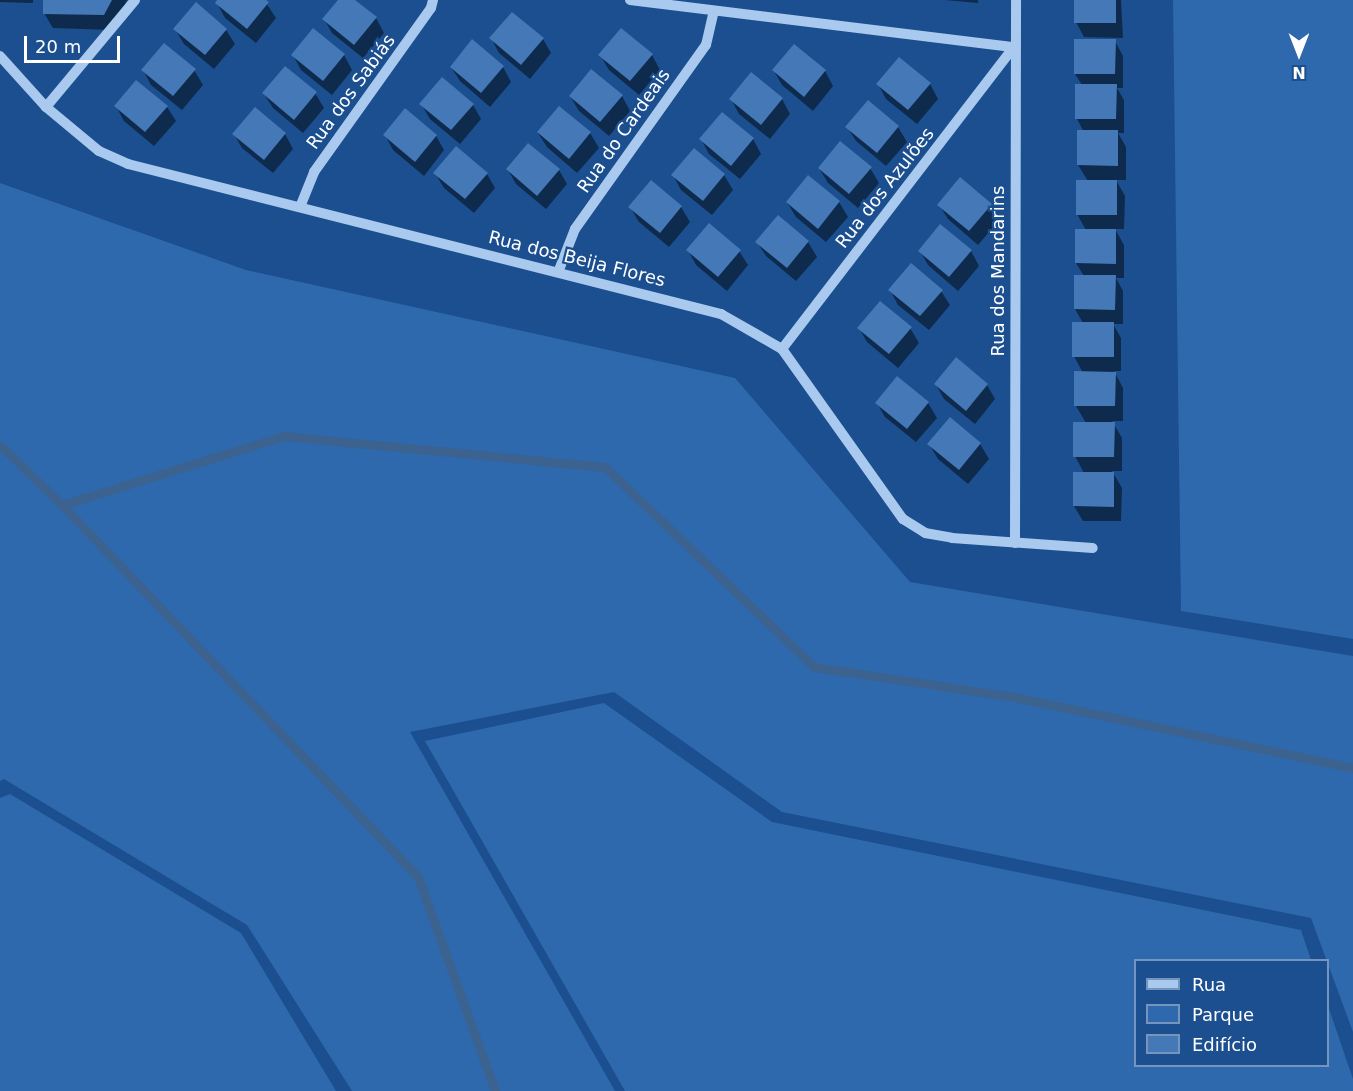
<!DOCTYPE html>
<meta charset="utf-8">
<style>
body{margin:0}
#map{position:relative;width:1353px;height:1091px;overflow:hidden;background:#1b4f8f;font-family:"DejaVu Sans",sans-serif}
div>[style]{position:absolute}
.green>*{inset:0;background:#2e69ad}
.shadow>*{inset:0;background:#0007}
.stream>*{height:9px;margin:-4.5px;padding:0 4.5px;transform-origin:4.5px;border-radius:4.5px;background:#3c6290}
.building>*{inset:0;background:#4478b7}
.minor>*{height:10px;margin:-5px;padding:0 5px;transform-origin:5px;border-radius:5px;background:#a9c9ee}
span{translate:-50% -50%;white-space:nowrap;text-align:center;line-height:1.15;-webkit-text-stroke:4.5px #1b4f8f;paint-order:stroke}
.street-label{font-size:18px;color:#fff}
.legend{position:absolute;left:1134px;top:959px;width:195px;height:108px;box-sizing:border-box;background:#1b4f8f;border:2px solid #7695bc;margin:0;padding:8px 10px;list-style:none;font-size:18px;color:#fff}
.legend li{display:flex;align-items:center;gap:12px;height:30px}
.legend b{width:30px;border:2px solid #7695bc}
.north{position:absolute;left:1269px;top:24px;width:60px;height:60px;-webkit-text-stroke:4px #1b4f8f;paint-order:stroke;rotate:180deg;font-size:16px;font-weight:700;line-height:24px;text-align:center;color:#fff}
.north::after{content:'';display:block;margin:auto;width:21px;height:27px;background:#fff;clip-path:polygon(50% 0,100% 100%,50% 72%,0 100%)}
.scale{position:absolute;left:24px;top:36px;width:96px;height:27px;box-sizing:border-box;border:3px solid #fff;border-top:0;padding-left:8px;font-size:18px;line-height:21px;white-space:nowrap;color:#fff;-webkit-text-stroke:4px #1b4f8f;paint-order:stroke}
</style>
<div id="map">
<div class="green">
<div style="clip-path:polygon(1173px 0,1353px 0,1353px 639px,1181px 611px)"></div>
<div style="clip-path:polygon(0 183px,246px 270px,735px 378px,910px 582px,1353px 656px,1353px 1032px,1311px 918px,782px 812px,614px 692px,410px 732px,615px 1091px,352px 1091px,247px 925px,4px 779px,0 781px)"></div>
<div style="clip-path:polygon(604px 703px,772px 822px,1301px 930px,1311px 960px,1136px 960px,1136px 1066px,1328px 1066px,1328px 1006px,1353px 1079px,1353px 1091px,625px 1091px,425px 741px)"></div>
<div style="clip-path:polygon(10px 794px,241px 933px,336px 1091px,0 1091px,0 798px)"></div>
</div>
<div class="shadow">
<div style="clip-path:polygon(0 0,33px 0,33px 3px,0 2px)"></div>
<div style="clip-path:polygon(45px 0,127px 0,112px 30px,53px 28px,44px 13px)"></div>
<div style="clip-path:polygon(219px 0,264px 0,276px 18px,256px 43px,225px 18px,217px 3px)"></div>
<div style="clip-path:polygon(340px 0,353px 0,376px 18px,384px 33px,363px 58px,332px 33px,324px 19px)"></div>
<div style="clip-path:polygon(945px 0,978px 0,978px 3px)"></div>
<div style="clip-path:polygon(1076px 0,1121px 0,1123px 38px,1084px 37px,1076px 22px)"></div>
<div style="clip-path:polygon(175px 29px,226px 30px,235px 44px,214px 69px,184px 44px)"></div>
<div style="clip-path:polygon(621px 30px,652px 55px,660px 70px,639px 95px,609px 70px,600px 55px)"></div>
<div style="clip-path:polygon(491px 38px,543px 39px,551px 53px,530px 79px,499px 53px)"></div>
<div style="clip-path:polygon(1115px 41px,1123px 56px,1123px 88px,1117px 88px,1124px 100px,1124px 133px,1118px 133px,1126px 147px,1126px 180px,1116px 180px,1125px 196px,1124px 229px,1115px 229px,1124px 245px,1124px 278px,1116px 278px,1123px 291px,1123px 324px,1113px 324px,1121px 338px,1121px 371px,1114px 371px,1123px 388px,1123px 421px,1112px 421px,1122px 438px,1122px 471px,1112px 471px,1122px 488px,1121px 521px,1083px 521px,1074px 506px,1084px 473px,1075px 456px,1086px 423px,1076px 406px,1083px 373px,1074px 356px,1083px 323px,1075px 309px,1076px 276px,1084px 276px,1076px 263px,1076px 230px,1086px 230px,1077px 214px,1088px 181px,1078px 165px,1084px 132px,1077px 119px,1082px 85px,1075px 74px)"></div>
<div style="clip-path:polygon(293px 55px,344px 55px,352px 70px,332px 95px,301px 70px)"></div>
<div style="clip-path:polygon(451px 67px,503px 67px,511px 82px,490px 107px,460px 81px)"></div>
<div style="clip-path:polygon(143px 70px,194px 70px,203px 85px,182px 110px,151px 85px)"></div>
<div style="clip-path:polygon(774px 71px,825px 71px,833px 86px,813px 111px,782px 85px)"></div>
<div style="clip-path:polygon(878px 84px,930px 84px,938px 99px,917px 124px,886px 99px)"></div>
<div style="clip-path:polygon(315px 93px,324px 108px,303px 133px,273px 108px,264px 94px)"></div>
<div style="clip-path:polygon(570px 96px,622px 96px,630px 111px,609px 136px,579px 111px)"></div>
<div style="clip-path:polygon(731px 99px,782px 99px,790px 114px,770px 139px,739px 114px)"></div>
<div style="clip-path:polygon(868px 102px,898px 127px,907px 142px,886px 166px,856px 141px,847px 127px)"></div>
<div style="clip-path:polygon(421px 104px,473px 105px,481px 119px,460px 144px,430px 119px)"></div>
<div style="clip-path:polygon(116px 106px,167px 107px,176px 121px,154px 146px,124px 121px)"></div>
<div style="clip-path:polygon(538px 133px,590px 133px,599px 148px,577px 173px,547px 147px)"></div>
<div style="clip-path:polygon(234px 134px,285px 134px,293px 149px,273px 173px,242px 148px)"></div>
<div style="clip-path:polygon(385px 135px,436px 136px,444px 150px,424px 176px,393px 150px)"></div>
<div style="clip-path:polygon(701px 139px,753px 139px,761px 154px,740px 179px,709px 154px)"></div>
<div style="clip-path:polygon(694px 150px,724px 175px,733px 190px,712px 215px,681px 190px,673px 175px)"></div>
<div style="clip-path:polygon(819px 168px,870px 168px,879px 183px,858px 208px,828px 183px)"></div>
<div style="clip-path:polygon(508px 170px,559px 170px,567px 184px,546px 209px,516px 184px)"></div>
<div style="clip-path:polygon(435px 173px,487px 174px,495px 188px,474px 213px,444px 188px)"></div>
<div style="clip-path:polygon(809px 177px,839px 202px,848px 217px,826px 242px,796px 217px,787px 202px)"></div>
<div style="clip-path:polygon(651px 182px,681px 207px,690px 222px,669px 247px,639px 222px,630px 207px)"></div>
<div style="clip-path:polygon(939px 205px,990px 205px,999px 220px,978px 245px,948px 219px)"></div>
<div style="clip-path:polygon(778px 217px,808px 242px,817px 257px,796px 281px,766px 256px,757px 242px)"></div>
<div style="clip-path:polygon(688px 250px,739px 251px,748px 265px,727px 291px,696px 265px)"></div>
<div style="clip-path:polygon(920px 251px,971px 251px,979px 266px,958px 291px,928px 265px)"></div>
<div style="clip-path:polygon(890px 290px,941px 291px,950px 305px,929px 330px,898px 305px)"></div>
<div style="clip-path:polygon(859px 328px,910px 328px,919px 343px,898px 368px,867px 342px)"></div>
<div style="clip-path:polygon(898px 378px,928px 403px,937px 418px,916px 442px,885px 417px,877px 403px)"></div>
<div style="clip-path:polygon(936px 385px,987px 385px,995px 399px,975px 424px,944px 399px)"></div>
<div style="clip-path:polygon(950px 419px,980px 444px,989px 459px,968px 484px,938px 459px,929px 444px)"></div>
</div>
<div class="stream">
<div style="left:0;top:445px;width:86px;rotate:44.1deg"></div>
<div style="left:62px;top:505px;width:515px;rotate:46.26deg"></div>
<div style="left:418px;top:877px;width:227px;rotate:70.2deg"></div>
<div style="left:62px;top:505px;width:232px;rotate:-17.3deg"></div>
<div style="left:283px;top:436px;width:323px;rotate:5.5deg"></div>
<div style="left:605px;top:467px;width:289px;rotate:43.7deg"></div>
<div style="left:814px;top:667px;width:197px;rotate:8.5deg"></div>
<div style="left:1009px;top:696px;width:351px;rotate:11.8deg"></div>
</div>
<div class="building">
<div style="clip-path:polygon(43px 0,112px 0,104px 15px,43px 14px)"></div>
<div style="clip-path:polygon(217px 0,266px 0,269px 2px,247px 29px,215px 3px)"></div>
<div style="clip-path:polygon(338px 0,355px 0,377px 17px,354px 45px,322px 19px)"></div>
<div style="clip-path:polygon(1074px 0,1116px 0,1116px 23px,1074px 23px)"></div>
<div style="clip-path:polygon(196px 2px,227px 29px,205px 55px,173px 29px)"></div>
<div style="clip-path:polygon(512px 12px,544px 38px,521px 65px,489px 38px)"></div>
<div style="clip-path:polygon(313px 28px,345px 54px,323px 81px,291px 55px)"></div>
<div style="clip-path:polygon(621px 28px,653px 54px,630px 81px,598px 55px)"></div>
<div style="clip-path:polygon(472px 39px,504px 66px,481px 93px,450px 67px)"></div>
<div style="clip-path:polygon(1074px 39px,1116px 39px,1115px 74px,1074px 74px)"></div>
<div style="clip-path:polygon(164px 43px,196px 69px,173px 96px,141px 70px)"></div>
<div style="clip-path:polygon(794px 44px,826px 70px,804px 97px,772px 70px)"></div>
<div style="clip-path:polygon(899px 57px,931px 83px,908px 110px,876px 84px)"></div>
<div style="clip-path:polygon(285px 66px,317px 92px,294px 120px,262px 93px)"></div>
<div style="clip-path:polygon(591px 69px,623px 95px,600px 122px,569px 96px)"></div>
<div style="clip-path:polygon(751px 72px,783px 98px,761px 125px,729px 99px)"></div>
<div style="clip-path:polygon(442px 77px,474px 104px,451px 130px,419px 104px)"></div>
<div style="clip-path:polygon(136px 80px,168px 106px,145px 132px,114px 106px)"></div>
<div style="clip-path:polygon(1075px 84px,1117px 84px,1116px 119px,1075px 119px)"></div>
<div style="clip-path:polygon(868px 100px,899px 126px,877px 153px,845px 127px)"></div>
<div style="clip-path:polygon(559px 106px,591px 132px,569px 159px,537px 132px)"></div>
<div style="clip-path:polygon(255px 107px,286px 133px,264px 160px,232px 134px)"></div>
<div style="clip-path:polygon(405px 108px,437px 135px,415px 162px,383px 135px)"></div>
<div style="clip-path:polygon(722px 112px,754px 138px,731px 166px,699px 139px)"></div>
<div style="clip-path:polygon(1077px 130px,1118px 130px,1118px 166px,1077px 165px)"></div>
<div style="clip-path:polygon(840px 141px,872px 167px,849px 194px,818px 168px)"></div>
<div style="clip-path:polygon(528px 143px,560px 169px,537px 196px,506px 169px)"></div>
<div style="clip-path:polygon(456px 146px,488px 173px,465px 199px,433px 173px)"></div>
<div style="clip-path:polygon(694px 148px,725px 174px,703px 201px,671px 175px)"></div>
<div style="clip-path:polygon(808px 175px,840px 201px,818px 229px,786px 202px)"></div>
<div style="clip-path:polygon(960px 177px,992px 204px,969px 231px,937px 205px)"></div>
<div style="clip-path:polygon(651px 180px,682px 206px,660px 233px,628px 207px)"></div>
<div style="clip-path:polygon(1076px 180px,1117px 180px,1117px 215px,1076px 215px)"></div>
<div style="clip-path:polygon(778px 215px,809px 241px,787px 268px,755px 242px)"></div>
<div style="clip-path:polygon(709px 223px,741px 250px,718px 277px,686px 250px)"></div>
<div style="clip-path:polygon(940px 224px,972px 250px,949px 277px,918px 251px)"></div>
<div style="clip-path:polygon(1075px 229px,1116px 229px,1116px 264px,1075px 263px)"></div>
<div style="clip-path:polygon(911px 263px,943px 290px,920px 316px,888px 290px)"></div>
<div style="clip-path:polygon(1074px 275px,1116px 275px,1115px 310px,1074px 309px)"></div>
<div style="clip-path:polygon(880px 301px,912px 327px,889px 354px,857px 328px)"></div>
<div style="clip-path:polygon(1072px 322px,1114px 322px,1114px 357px,1072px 357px)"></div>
<div style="clip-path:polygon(956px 357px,988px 384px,966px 411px,934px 384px)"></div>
<div style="clip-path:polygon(1074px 371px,1116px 372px,1115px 406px,1074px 406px)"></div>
<div style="clip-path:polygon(897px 376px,929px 402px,907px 429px,875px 403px)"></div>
<div style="clip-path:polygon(950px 417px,981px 443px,959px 470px,927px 444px)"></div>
<div style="clip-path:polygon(1073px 422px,1115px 422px,1114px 457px,1073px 457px)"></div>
<div style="clip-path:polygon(1073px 472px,1114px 472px,1114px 507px,1073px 506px)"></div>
</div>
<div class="minor">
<div style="left:630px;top:0;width:387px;rotate:7deg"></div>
<div style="left:0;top:56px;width:69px;rotate:48deg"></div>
<div style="left:46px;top:107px;width:69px;rotate:39.7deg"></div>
<div style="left:99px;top:151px;width:32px;rotate:24deg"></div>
<div style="left:128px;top:164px;width:612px;rotate:14.2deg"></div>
<div style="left:721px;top:314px;width:70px;rotate:29.8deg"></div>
<div style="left:782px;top:349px;width:209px;rotate:54.6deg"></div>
<div style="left:903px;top:519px;width:26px;rotate:32deg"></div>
<div style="left:925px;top:533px;width:27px;rotate:10deg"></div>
<div style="left:952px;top:538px;width:141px;rotate:4.1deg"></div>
<div style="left:46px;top:107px;width:139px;rotate:-50.2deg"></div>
<div style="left:300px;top:207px;width:38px;rotate:-68deg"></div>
<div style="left:314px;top:172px;width:201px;rotate:-54.5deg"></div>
<div style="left:431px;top:8px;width:8px;rotate:-76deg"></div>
<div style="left:559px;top:270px;width:44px;rotate:-68.7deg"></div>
<div style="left:575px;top:229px;width:226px;rotate:-54.6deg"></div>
<div style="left:706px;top:45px;width:35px;rotate:-77deg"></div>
<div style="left:782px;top:349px;width:381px;rotate:-52.5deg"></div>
<div style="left:1015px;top:543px;width:543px;rotate:-89.89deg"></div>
</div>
<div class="street-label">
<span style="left:351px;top:92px;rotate:-54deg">Rua dos Sabiás</span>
<span style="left:624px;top:131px;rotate:-55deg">Rua do Cardeais</span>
<span style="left:885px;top:188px;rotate:-52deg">Rua dos Azulões</span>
<span style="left:577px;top:259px;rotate:14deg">Rua dos Beija Flores</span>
<span style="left:998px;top:271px;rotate:-90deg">Rua dos Mandarins</span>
</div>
<ul class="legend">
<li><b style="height:8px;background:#a9c9ee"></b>Rua</li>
<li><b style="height:16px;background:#2e69ad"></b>Parque</li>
<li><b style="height:16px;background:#4478b7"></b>Edifício</li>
</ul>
<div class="north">N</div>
<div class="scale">20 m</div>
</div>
